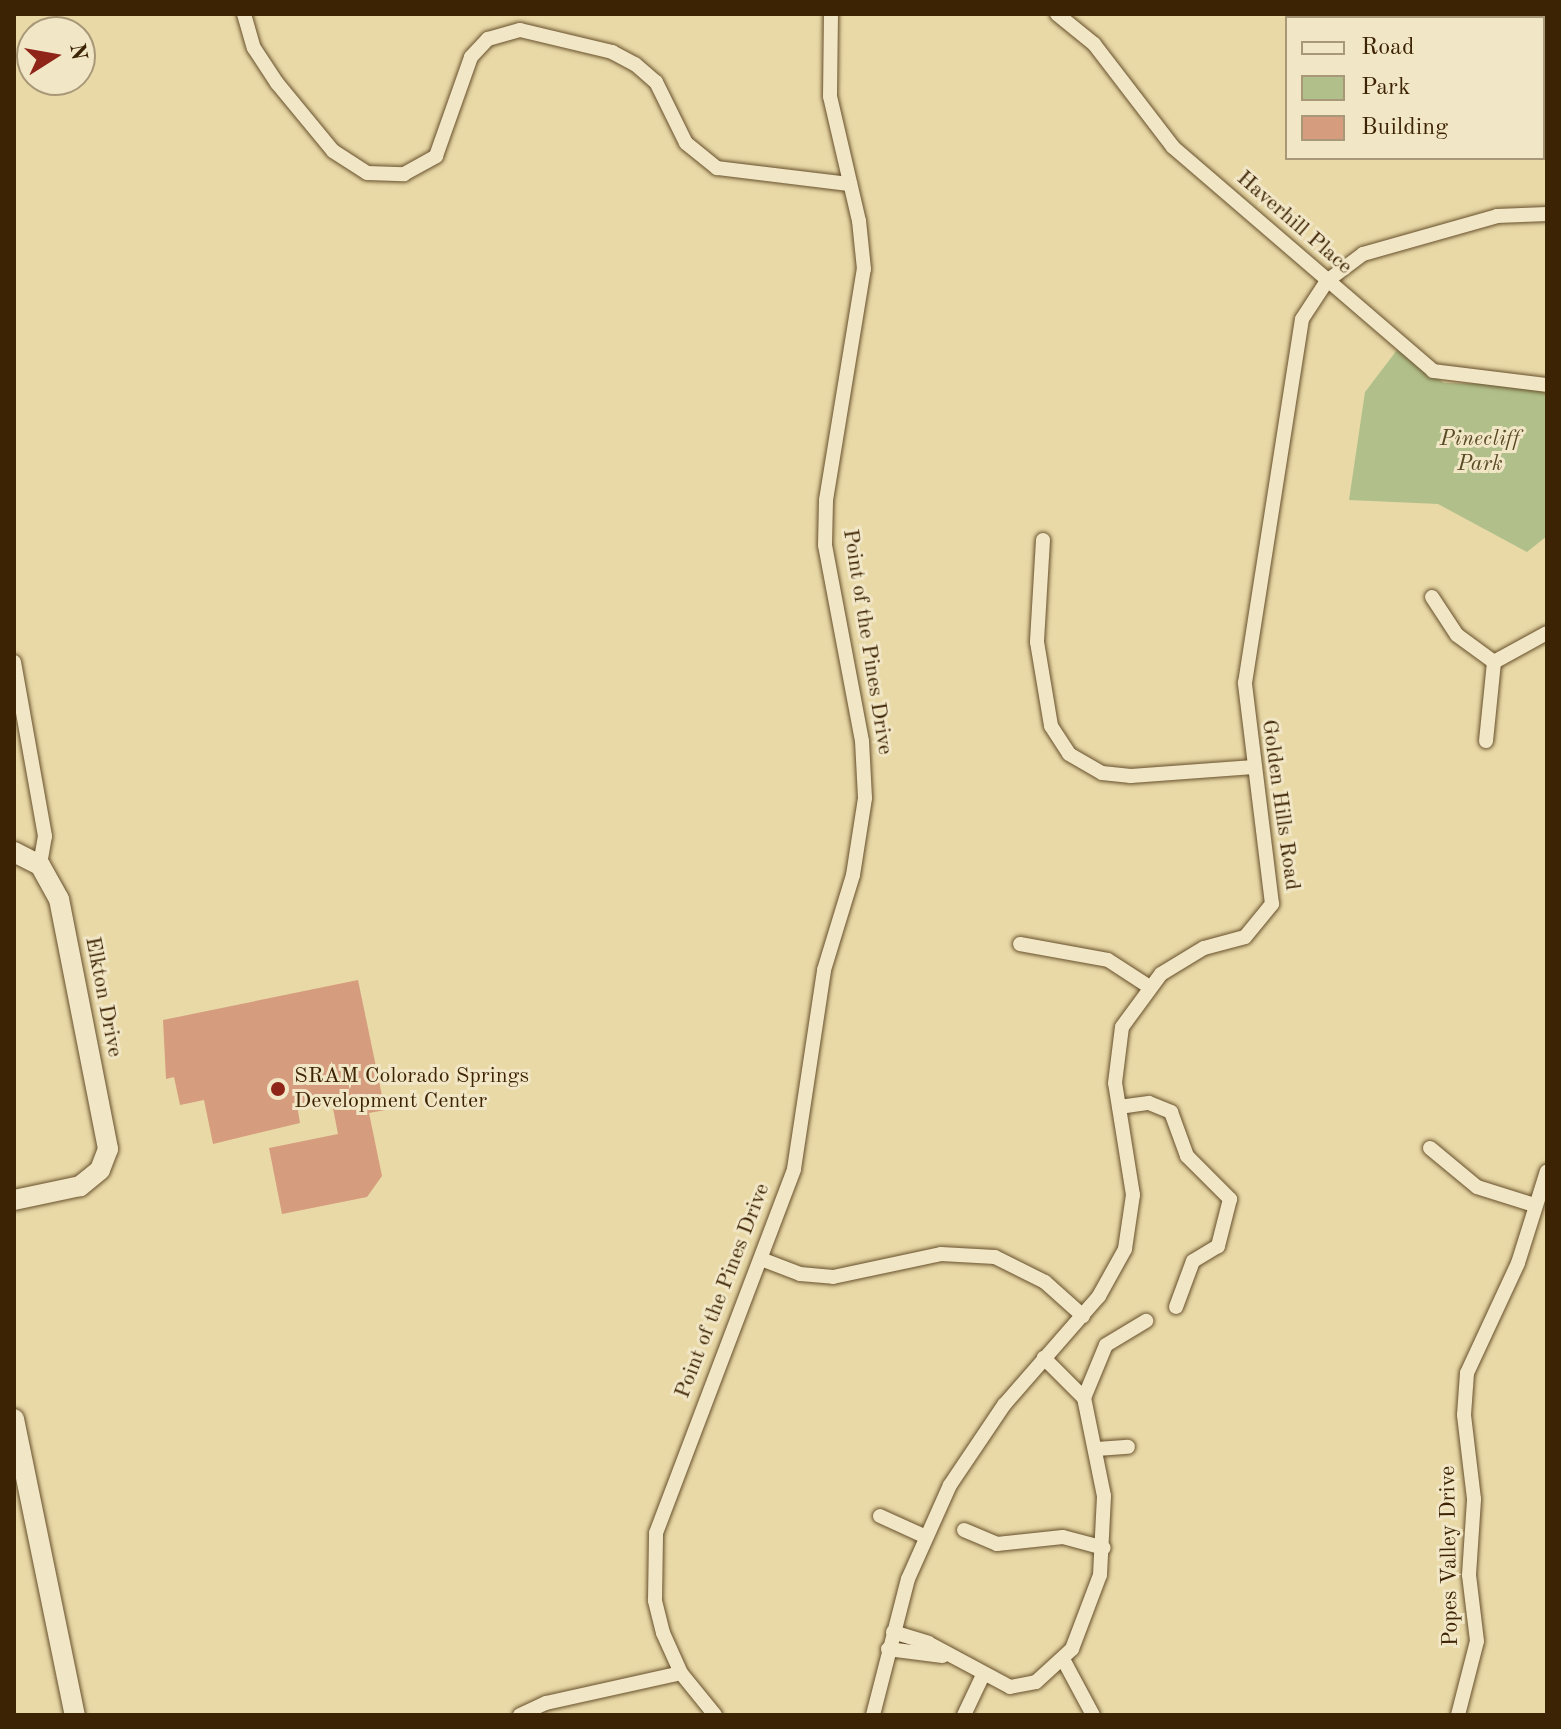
<!DOCTYPE html>
<style>
body{margin:0}
#map{position:relative;width:1561px;height:1729px;overflow:hidden;background:#e9d9a7;font-family:"Old Standard TT",serif}
div>[style]{position:absolute}
.green>*{inset:0;background:#b1c08b}
.building>*{inset:0;background:#d59c7d}
.roads{filter:drop-shadow(0 0 2px #67502c) drop-shadow(0 0 2px #67502c)}
.street>*{height:14px;margin:-7px;padding:0 7px;transform-origin:7px;border-radius:7px;background:#f1e6c6}
.secondary>*{height:20px;margin:-10px;padding:0 10px;transform-origin:10px;border-radius:10px;background:#f1e6c6}
.dots>*{width:22px;height:22px;translate:-50% -50%;box-sizing:border-box;border:4px solid #f1e6c6;border-radius:50%}
span{translate:-50% -50%;white-space:nowrap;text-align:center;line-height:1.15;-webkit-text-stroke:6px #f1e6c6;paint-order:stroke}
.street-label{font-size:22px;color:#3c2303}
.park-label{font-size:22px;color:#594a25;font-style:italic}
.poi-label{font-size:22px;color:#3c2303}
.left{translate:0 -50%;text-align:left}
.frame{position:absolute;inset:0;border:16px solid #3c2303;pointer-events:none}
.legend{position:absolute;left:1285px;top:16px;width:260px;height:144px;box-sizing:border-box;background:#f1e6c6;border:2px solid #a99878;margin:0;padding:10px 14px;list-style:none;font-size:24px;color:#3c2303}
.legend li{display:flex;align-items:center;gap:16px;height:40px}
.legend b{width:40px;border:2px solid #a99878}
.north{position:absolute;left:16px;top:16px;width:80px;height:80px;box-sizing:border-box;background:#f1e6c6;border:2px solid #a99878;border-radius:50%;rotate:79deg;font-size:22px;font-weight:700;line-height:32px;text-align:center;color:#3c2303}
.north::after{content:'';display:block;margin:auto;width:28px;height:36px;background:#8f2418;clip-path:polygon(50% 0,100% 100%,50% 72%,0 100%)}
</style>
<div id="map">
<div class="green">
<div style="clip-path:polygon(1397px 350px,1444px 383px,1525px 385px,1547px 394px,1547px 536px,1527px 552px,1438px 504px,1349px 500px,1365px 392px)"></div>
</div>
<div class="building">
<div style="clip-path:polygon(358px 980px,385px 1110px,369px 1113px,382px 1176px,367px 1197px,282px 1214px,269px 1148px,338px 1134px,331px 1098px,297px 1105px,300px 1123px,213px 1144px,204px 1100px,180px 1105px,174px 1077px,166px 1079px,163px 1020px)"></div>
</div>
<div class="roads">
<div class="street">
<div style="left:244px;top:14px;width:35px;rotate:74deg"></div>
<div style="left:254px;top:48px;width:42px;rotate:56.7deg"></div>
<div style="left:277px;top:83px;width:88px;rotate:50.5deg"></div>
<div style="left:333px;top:151px;width:40px;rotate:32.9deg"></div>
<div style="left:367px;top:173px;width:37px;rotate:2deg"></div>
<div style="left:404px;top:174px;width:37px;rotate:-29deg"></div>
<div style="left:436px;top:156px;width:105px;rotate:-70.5deg"></div>
<div style="left:471px;top:57px;width:25px;rotate:-47deg"></div>
<div style="left:488px;top:39px;width:33px;rotate:-16deg"></div>
<div style="left:520px;top:30px;width:95px;rotate:13.4deg"></div>
<div style="left:612px;top:52px;width:26px;rotate:28deg"></div>
<div style="left:635px;top:64px;width:28px;rotate:41deg"></div>
<div style="left:656px;top:82px;width:68px;rotate:63.8deg"></div>
<div style="left:686px;top:143px;width:40px;rotate:39deg"></div>
<div style="left:717px;top:168px;width:134px;rotate:6.9deg"></div>
<div style="left:1057px;top:14px;width:48px;rotate:39deg"></div>
<div style="left:1094px;top:44px;width:130px;rotate:52.5deg"></div>
<div style="left:1173px;top:147px;width:343px;rotate:40.7deg"></div>
<div style="left:1433px;top:371px;width:115px;rotate:7deg"></div>
<div style="left:1043px;top:540px;width:102px;rotate:93.4deg"></div>
<div style="left:1037px;top:642px;width:85px;rotate:80.5deg"></div>
<div style="left:1051px;top:726px;width:33px;rotate:57deg"></div>
<div style="left:1069px;top:754px;width:38px;rotate:30deg"></div>
<div style="left:1102px;top:773px;width:29px;rotate:6deg"></div>
<div style="left:1131px;top:776px;width:123px;rotate:-4.2deg"></div>
<div style="left:1432px;top:597px;width:45px;rotate:56.7deg"></div>
<div style="left:1457px;top:635px;width:46px;rotate:36.1deg"></div>
<div style="left:14px;top:662px;width:177px;rotate:79.9deg"></div>
<div style="left:45px;top:836px;width:29px;rotate:100deg"></div>
<div style="left:1486px;top:741px;width:79px;rotate:-84.2deg"></div>
<div style="left:1494px;top:662px;width:60px;rotate:-28.7deg"></div>
<div style="left:1020px;top:944px;width:89px;rotate:10.3deg"></div>
<div style="left:1108px;top:960px;width:48px;rotate:33deg"></div>
<div style="left:1119px;top:1107px;width:30px;rotate:-8deg"></div>
<div style="left:1149px;top:1103px;width:24px;rotate:22deg"></div>
<div style="left:1171px;top:1112px;width:47px;rotate:70deg"></div>
<div style="left:1187px;top:1156px;width:61px;rotate:45deg"></div>
<div style="left:1230px;top:1199px;width:49px;rotate:104.3deg"></div>
<div style="left:1218px;top:1246px;width:29px;rotate:149deg"></div>
<div style="left:1193px;top:1261px;width:49px;rotate:110.3deg"></div>
<div style="left:1430px;top:1148px;width:61px;rotate:39.7deg"></div>
<div style="left:1477px;top:1187px;width:60px;rotate:17.5deg"></div>
<div style="left:761px;top:1259px;width:42px;rotate:21deg"></div>
<div style="left:800px;top:1274px;width:33px;rotate:5deg"></div>
<div style="left:833px;top:1277px;width:110px;rotate:-12deg"></div>
<div style="left:941px;top:1254px;width:54px;rotate:3.2deg"></div>
<div style="left:995px;top:1257px;width:56px;rotate:26.6deg"></div>
<div style="left:1045px;top:1282px;width:51px;rotate:41.8deg"></div>
<div style="left:1084px;top:1398px;width:57px;rotate:-67.5deg"></div>
<div style="left:1106px;top:1345px;width:47px;rotate:-31deg"></div>
<div style="left:1097px;top:1449px;width:31px;rotate:-4deg"></div>
<div style="left:880px;top:1516px;width:48px;rotate:24.4deg"></div>
<div style="left:964px;top:1530px;width:36px;rotate:23deg"></div>
<div style="left:997px;top:1544px;width:66px;rotate:-6.1deg"></div>
<div style="left:1063px;top:1537px;width:42px;rotate:15deg"></div>
<div style="left:893px;top:1632px;width:37px;rotate:17deg"></div>
<div style="left:928px;top:1643px;width:93px;rotate:28.2deg"></div>
<div style="left:1010px;top:1687px;width:26px;rotate:-11deg"></div>
<div style="left:1036px;top:1682px;width:49px;rotate:-42.5deg"></div>
<div style="left:1072px;top:1649px;width:79px;rotate:-69.3deg"></div>
<div style="left:1100px;top:1575px;width:79px;rotate:-87.1deg"></div>
<div style="left:1104px;top:1496px;width:100px;rotate:-101.5deg"></div>
<div style="left:1084px;top:1398px;width:57px;rotate:-135deg"></div>
<div style="left:888px;top:1649px;width:55px;rotate:7.3deg"></div>
<div style="left:1064px;top:1661px;width:61px;rotate:61.8deg"></div>
<div style="left:520px;top:1715px;width:29px;rotate:-25deg"></div>
<div style="left:546px;top:1703px;width:138px;rotate:-12.5deg"></div>
<div style="left:715px;top:1715px;width:54px;rotate:-129deg"></div>
<div style="left:681px;top:1673px;width:44px;rotate:-114.2deg"></div>
<div style="left:663px;top:1633px;width:34px;rotate:-104deg"></div>
<div style="left:655px;top:1600px;width:67px;rotate:-89.1deg"></div>
<div style="left:656px;top:1533px;width:389px;rotate:-69.2deg"></div>
<div style="left:794px;top:1169px;width:201px;rotate:-81.4deg"></div>
<div style="left:824px;top:970px;width:99px;rotate:-73deg"></div>
<div style="left:853px;top:875px;width:78px;rotate:-81.1deg"></div>
<div style="left:865px;top:798px;width:57px;rotate:-93deg"></div>
<div style="left:862px;top:741px;width:199px;rotate:-100.7deg"></div>
<div style="left:825px;top:545px;width:45px;rotate:-88.7deg"></div>
<div style="left:826px;top:500px;width:234px;rotate:-80.7deg"></div>
<div style="left:864px;top:269px;width:48px;rotate:-95.9deg"></div>
<div style="left:859px;top:221px;width:128px;rotate:-103.1deg"></div>
<div style="left:830px;top:96px;width:82px;rotate:-89.3deg"></div>
<div style="left:873px;top:1715px;width:140px;rotate:-75.6deg"></div>
<div style="left:908px;top:1579px;width:103px;rotate:-65.9deg"></div>
<div style="left:950px;top:1485px;width:97px;rotate:-56deg"></div>
<div style="left:1004px;top:1405px;width:145px;rotate:-48.9deg"></div>
<div style="left:1099px;top:1296px;width:54px;rotate:-61deg"></div>
<div style="left:1125px;top:1249px;width:55px;rotate:-81.6deg"></div>
<div style="left:1133px;top:1195px;width:113px;rotate:-99.1deg"></div>
<div style="left:1115px;top:1083px;width:56px;rotate:-82.9deg"></div>
<div style="left:1122px;top:1027px;width:66px;rotate:-53.7deg"></div>
<div style="left:1161px;top:974px;width:50px;rotate:-31.2deg"></div>
<div style="left:1204px;top:948px;width:42px;rotate:-15deg"></div>
<div style="left:1245px;top:937px;width:43px;rotate:-50.7deg"></div>
<div style="left:1272px;top:904px;width:223px;rotate:-97deg"></div>
<div style="left:1245px;top:683px;width:368px;rotate:-81.1deg"></div>
<div style="left:1302px;top:319px;width:45px;rotate:-56.7deg"></div>
<div style="left:1327px;top:281px;width:45px;rotate:-36.9deg"></div>
<div style="left:1363px;top:254px;width:139px;rotate:-15.8deg"></div>
<div style="left:1497px;top:216px;width:50px;rotate:-2.3deg"></div>
<div style="left:964px;top:1715px;width:44px;rotate:-64.6deg"></div>
<div style="left:1458px;top:1715px;width:76px;rotate:-75.6deg"></div>
<div style="left:1477px;top:1641px;width:66px;rotate:-96.9deg"></div>
<div style="left:1469px;top:1575px;width:76px;rotate:-86.2deg"></div>
<div style="left:1474px;top:1499px;width:85px;rotate:-96.8deg"></div>
<div style="left:1464px;top:1415px;width:42px;rotate:-85.9deg"></div>
<div style="left:1467px;top:1373px;width:121px;rotate:-65.1deg"></div>
<div style="left:1518px;top:1263px;width:96px;rotate:-72.5deg"></div>
</div>
<div class="secondary">
<div style="left:14px;top:852px;width:29px;rotate:27deg"></div>
<div style="left:40px;top:865px;width:39px;rotate:61deg"></div>
<div style="left:59px;top:899px;width:255px;rotate:78.9deg"></div>
<div style="left:108px;top:1149px;width:22px;rotate:111deg"></div>
<div style="left:100px;top:1170px;width:26px;rotate:141deg"></div>
<div style="left:80px;top:1186px;width:67px;rotate:168deg"></div>
<div style="left:14px;top:1419px;width:302px;rotate:78.4deg"></div>
</div>
</div>
<div class="dots">
<div style="left:278px;top:1089px;background:#8f2418"></div>
</div>
<div class="street-label">
<span style="left:1294px;top:223px;rotate:41deg">Haverhill Place</span>
<span style="left:867px;top:642px;rotate:81deg">Point of the Pines Drive</span>
<span style="left:1280px;top:805px;rotate:82deg">Golden Hills Road</span>
<span style="left:103px;top:997px;rotate:79deg">Elkton Drive</span>
<span style="left:723px;top:1291px;rotate:-69deg">Point of the Pines Drive</span>
<span style="left:1450px;top:1556px;rotate:-91deg">Popes Valley Drive</span>
</div>
<div class="park-label">
<span style="left:1480px;top:452px">Pinecliff<br>Park</span>
</div>
<div class="poi-label">
<span class="left" style="left:294px;top:1089px">SRAM Colorado Springs<br>Development Center</span>
</div>
<div class="frame"></div>
<ul class="legend">
<li><b style="height:10px;background:#f1e6c6"></b>Road</li>
<li><b style="height:22px;background:#b1c08b"></b>Park</li>
<li><b style="height:22px;background:#d59c7d"></b>Building</li>
</ul>
<div class="north">N</div>
</div>
